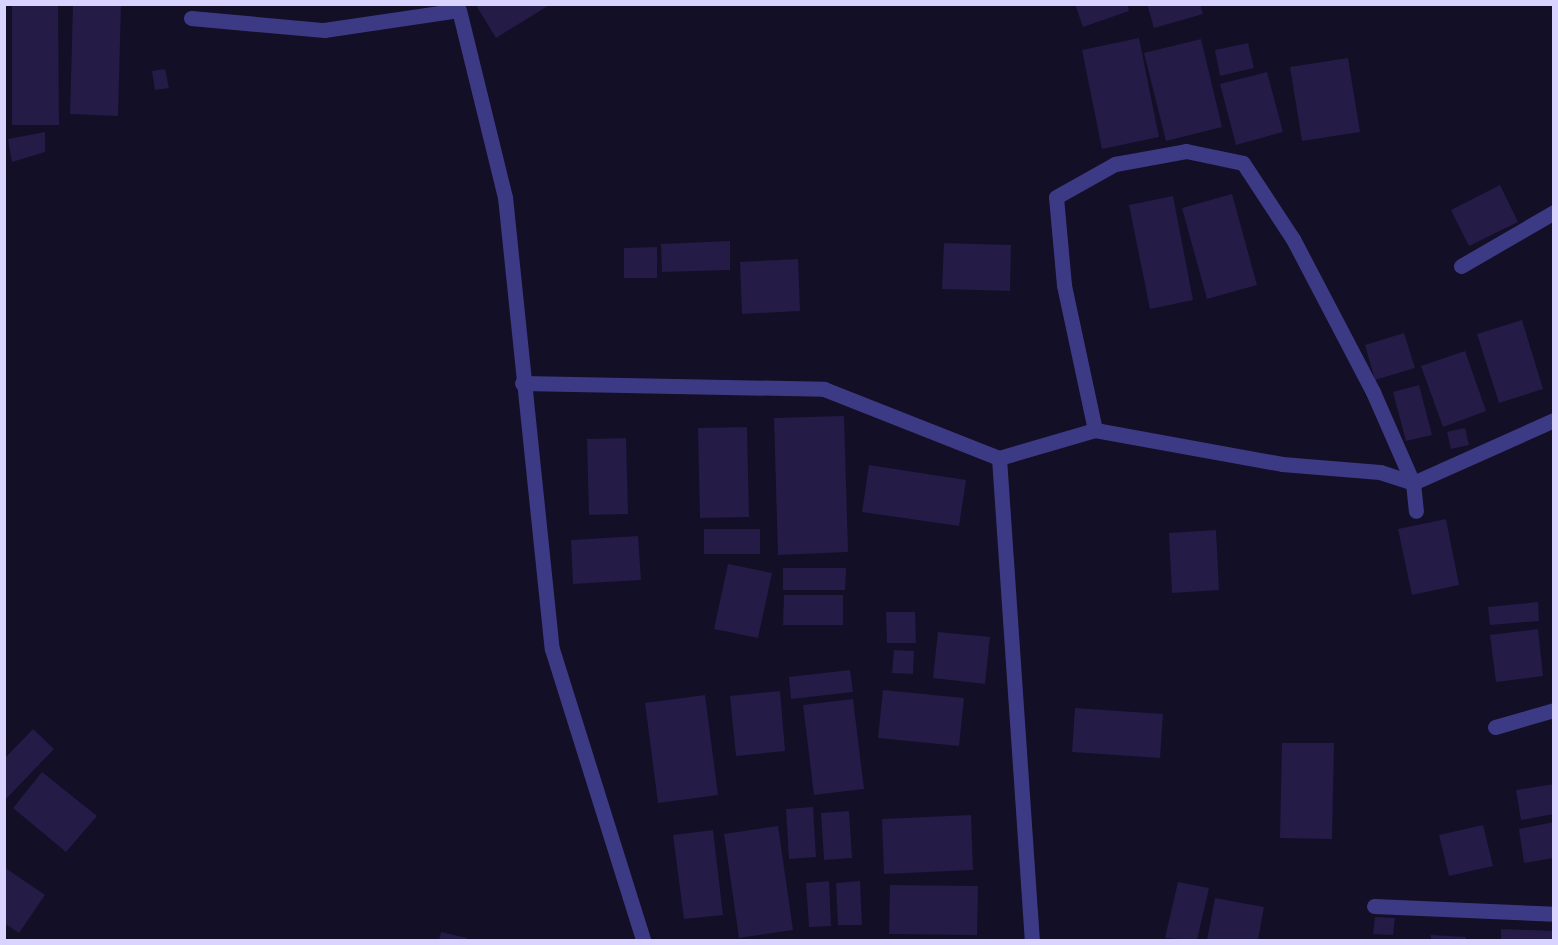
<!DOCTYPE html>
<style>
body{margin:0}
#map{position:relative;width:1558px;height:945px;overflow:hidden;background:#130f26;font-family:Quicksand,sans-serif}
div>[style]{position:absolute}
.building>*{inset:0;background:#241b47}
.street>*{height:15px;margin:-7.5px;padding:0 7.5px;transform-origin:7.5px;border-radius:7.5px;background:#3d3a85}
span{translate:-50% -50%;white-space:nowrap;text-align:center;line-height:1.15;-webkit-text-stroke:5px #130f26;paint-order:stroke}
.frame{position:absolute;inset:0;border:6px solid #d9d4ff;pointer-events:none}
</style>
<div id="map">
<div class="building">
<div style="clip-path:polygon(12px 4px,58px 4px,59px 125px,12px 125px)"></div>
<div style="clip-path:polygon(73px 4px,121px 4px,118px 116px,70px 114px)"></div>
<div style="clip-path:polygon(480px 4px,551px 4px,496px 38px,477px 7px)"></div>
<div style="clip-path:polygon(1075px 4px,1127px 4px,1129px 11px,1083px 27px)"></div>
<div style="clip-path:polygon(1147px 4px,1200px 4px,1203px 14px,1154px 28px)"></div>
<div style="clip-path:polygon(1139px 38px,1159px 137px,1102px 149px,1082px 50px)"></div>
<div style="clip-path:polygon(1201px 39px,1222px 127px,1166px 141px,1144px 53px)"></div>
<div style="clip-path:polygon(1248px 43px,1254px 68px,1220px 76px,1215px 50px)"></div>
<div style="clip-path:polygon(1348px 58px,1360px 132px,1302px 141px,1290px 67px)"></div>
<div style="clip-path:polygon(165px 69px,169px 88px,155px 90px,152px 71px)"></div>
<div style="clip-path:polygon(1267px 72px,1283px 132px,1236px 145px,1220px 84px)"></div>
<div style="clip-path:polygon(45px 132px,45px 152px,12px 162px,8px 139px)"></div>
<div style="clip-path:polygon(1500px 185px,1518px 222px,1469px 246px,1451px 210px)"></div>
<div style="clip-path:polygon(1232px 194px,1257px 285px,1207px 299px,1182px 208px)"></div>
<div style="clip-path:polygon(1173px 196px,1193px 300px,1150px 309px,1129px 205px)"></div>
<div style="clip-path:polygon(730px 241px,730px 270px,662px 272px,661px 244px)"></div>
<div style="clip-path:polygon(944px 243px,1011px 245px,1010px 291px,942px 289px)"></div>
<div style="clip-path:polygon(657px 247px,657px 278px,624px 278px,624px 248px)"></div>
<div style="clip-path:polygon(798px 259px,800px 311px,742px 314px,740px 262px)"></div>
<div style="clip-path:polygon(1522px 320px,1543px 389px,1499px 403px,1477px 334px)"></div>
<div style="clip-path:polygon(1404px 333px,1415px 368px,1375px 380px,1365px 345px)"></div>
<div style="clip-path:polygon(1465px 351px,1486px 411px,1443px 427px,1421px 366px)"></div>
<div style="clip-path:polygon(1419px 385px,1432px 435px,1406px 441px,1393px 392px)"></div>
<div style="clip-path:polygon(844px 416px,848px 552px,778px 555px,774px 418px)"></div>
<div style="clip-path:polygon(747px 427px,749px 517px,700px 518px,698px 428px)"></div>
<div style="clip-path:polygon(1465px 428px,1469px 445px,1451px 449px,1447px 432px)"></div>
<div style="clip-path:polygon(626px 438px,628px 514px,589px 515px,587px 439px)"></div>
<div style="clip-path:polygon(869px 465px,966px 480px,959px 526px,862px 512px)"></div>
<div style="clip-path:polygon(1446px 519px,1459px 585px,1412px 595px,1398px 529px)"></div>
<div style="clip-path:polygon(704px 529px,760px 529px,760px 554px,704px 554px)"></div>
<div style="clip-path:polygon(1216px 530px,1219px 590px,1172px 593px,1169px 533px)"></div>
<div style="clip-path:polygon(638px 536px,641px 580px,573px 584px,571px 540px)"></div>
<div style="clip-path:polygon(728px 564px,772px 573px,758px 638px,714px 629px)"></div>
<div style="clip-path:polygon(783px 568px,846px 568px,845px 590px,783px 590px)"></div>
<div style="clip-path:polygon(784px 595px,843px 595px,843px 625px,783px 625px)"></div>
<div style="clip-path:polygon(1538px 602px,1539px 621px,1490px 625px,1488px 607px)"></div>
<div style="clip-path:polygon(886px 612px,915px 612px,916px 643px,887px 643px)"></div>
<div style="clip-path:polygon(1538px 629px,1543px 676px,1496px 682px,1490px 635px)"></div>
<div style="clip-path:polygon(938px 632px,990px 637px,985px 684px,933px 678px)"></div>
<div style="clip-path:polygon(894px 650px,914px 651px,913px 674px,892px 673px)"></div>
<div style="clip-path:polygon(850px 670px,853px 692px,791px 699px,789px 677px)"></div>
<div style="clip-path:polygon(883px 690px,964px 698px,959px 746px,878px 738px)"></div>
<div style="clip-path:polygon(780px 691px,785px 751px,736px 756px,730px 696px)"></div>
<div style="clip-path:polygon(705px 695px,718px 795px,658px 803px,645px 703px)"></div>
<div style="clip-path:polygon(853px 699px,864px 789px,814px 795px,803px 705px)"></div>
<div style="clip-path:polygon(1075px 708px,1163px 714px,1160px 758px,1072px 752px)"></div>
<div style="clip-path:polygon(33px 729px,54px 749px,4px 801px,4px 759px)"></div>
<div style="clip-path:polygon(1282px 743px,1334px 743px,1332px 839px,1280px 838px)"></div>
<div style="clip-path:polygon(42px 772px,97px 816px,66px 852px,13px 808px)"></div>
<div style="clip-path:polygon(1554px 784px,1554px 814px,1521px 820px,1516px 790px)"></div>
<div style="clip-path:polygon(813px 807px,816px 857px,789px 859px,786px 809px)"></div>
<div style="clip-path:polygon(849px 811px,852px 858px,824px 860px,821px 813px)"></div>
<div style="clip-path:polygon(971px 815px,973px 870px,884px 874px,882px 819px)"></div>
<div style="clip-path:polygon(1554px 822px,1554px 858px,1524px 863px,1519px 829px)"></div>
<div style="clip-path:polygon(1483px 825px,1493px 866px,1449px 876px,1439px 835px)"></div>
<div style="clip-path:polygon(778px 826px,793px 930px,739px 938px,724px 834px)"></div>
<div style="clip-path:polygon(713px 830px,723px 915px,684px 919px,673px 835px)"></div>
<div style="clip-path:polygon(4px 867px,45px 895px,19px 933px,4px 923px)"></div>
<div style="clip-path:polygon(829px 881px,831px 926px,809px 927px,806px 883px)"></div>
<div style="clip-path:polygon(860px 881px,862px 925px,838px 925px,836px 883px)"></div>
<div style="clip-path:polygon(1178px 882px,1209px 888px,1197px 940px,1165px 938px)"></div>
<div style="clip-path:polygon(890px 885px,978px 886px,977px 935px,889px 934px)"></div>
<div style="clip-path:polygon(1215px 898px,1264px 907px,1258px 940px,1207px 940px)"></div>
<div style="clip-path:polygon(1375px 917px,1395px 918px,1393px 935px,1373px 934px)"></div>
<div style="clip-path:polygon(1501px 929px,1554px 931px,1554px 940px,1501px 940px)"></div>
<div style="clip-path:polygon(441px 932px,467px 938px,466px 940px,439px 940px)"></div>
<div style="clip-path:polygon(1431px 935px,1466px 937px,1466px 940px,1431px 940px)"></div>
</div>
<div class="street">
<div style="left:191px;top:18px;width:134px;rotate:5.2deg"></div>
<div style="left:324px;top:30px;width:136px;rotate:-8.4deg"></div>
<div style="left:459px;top:10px;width:193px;rotate:76.2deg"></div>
<div style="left:505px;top:197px;width:454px;rotate:84.1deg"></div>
<div style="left:552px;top:649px;width:305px;rotate:72.6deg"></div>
<div style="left:1461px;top:266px;width:108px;rotate:-30.1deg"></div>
<div style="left:522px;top:383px;width:302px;rotate:1.1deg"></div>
<div style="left:824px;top:389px;width:188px;rotate:21.5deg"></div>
<div style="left:999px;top:458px;width:100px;rotate:-16.3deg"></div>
<div style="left:1095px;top:430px;width:190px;rotate:10.3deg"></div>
<div style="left:1282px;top:464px;width:98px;rotate:4.7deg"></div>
<div style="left:1380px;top:472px;width:35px;rotate:18deg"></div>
<div style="left:1413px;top:483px;width:154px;rotate:-24.1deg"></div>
<div style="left:1095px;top:430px;width:148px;rotate:-102.1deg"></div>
<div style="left:1064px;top:285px;width:88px;rotate:-95.2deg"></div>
<div style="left:1056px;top:197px;width:68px;rotate:-29.2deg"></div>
<div style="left:1115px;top:164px;width:72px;rotate:-10.4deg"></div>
<div style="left:1186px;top:151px;width:58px;rotate:11.9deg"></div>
<div style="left:1243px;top:163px;width:91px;rotate:56.7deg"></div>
<div style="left:1293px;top:239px;width:173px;rotate:62.4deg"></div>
<div style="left:1373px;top:392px;width:99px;rotate:66.3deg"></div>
<div style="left:1413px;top:483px;width:28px;rotate:84deg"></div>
<div style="left:999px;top:458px;width:483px;rotate:86.1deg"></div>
<div style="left:1495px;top:727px;width:61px;rotate:-16.1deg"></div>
<div style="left:1374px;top:906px;width:180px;rotate:2.5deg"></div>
</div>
<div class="frame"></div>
</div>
